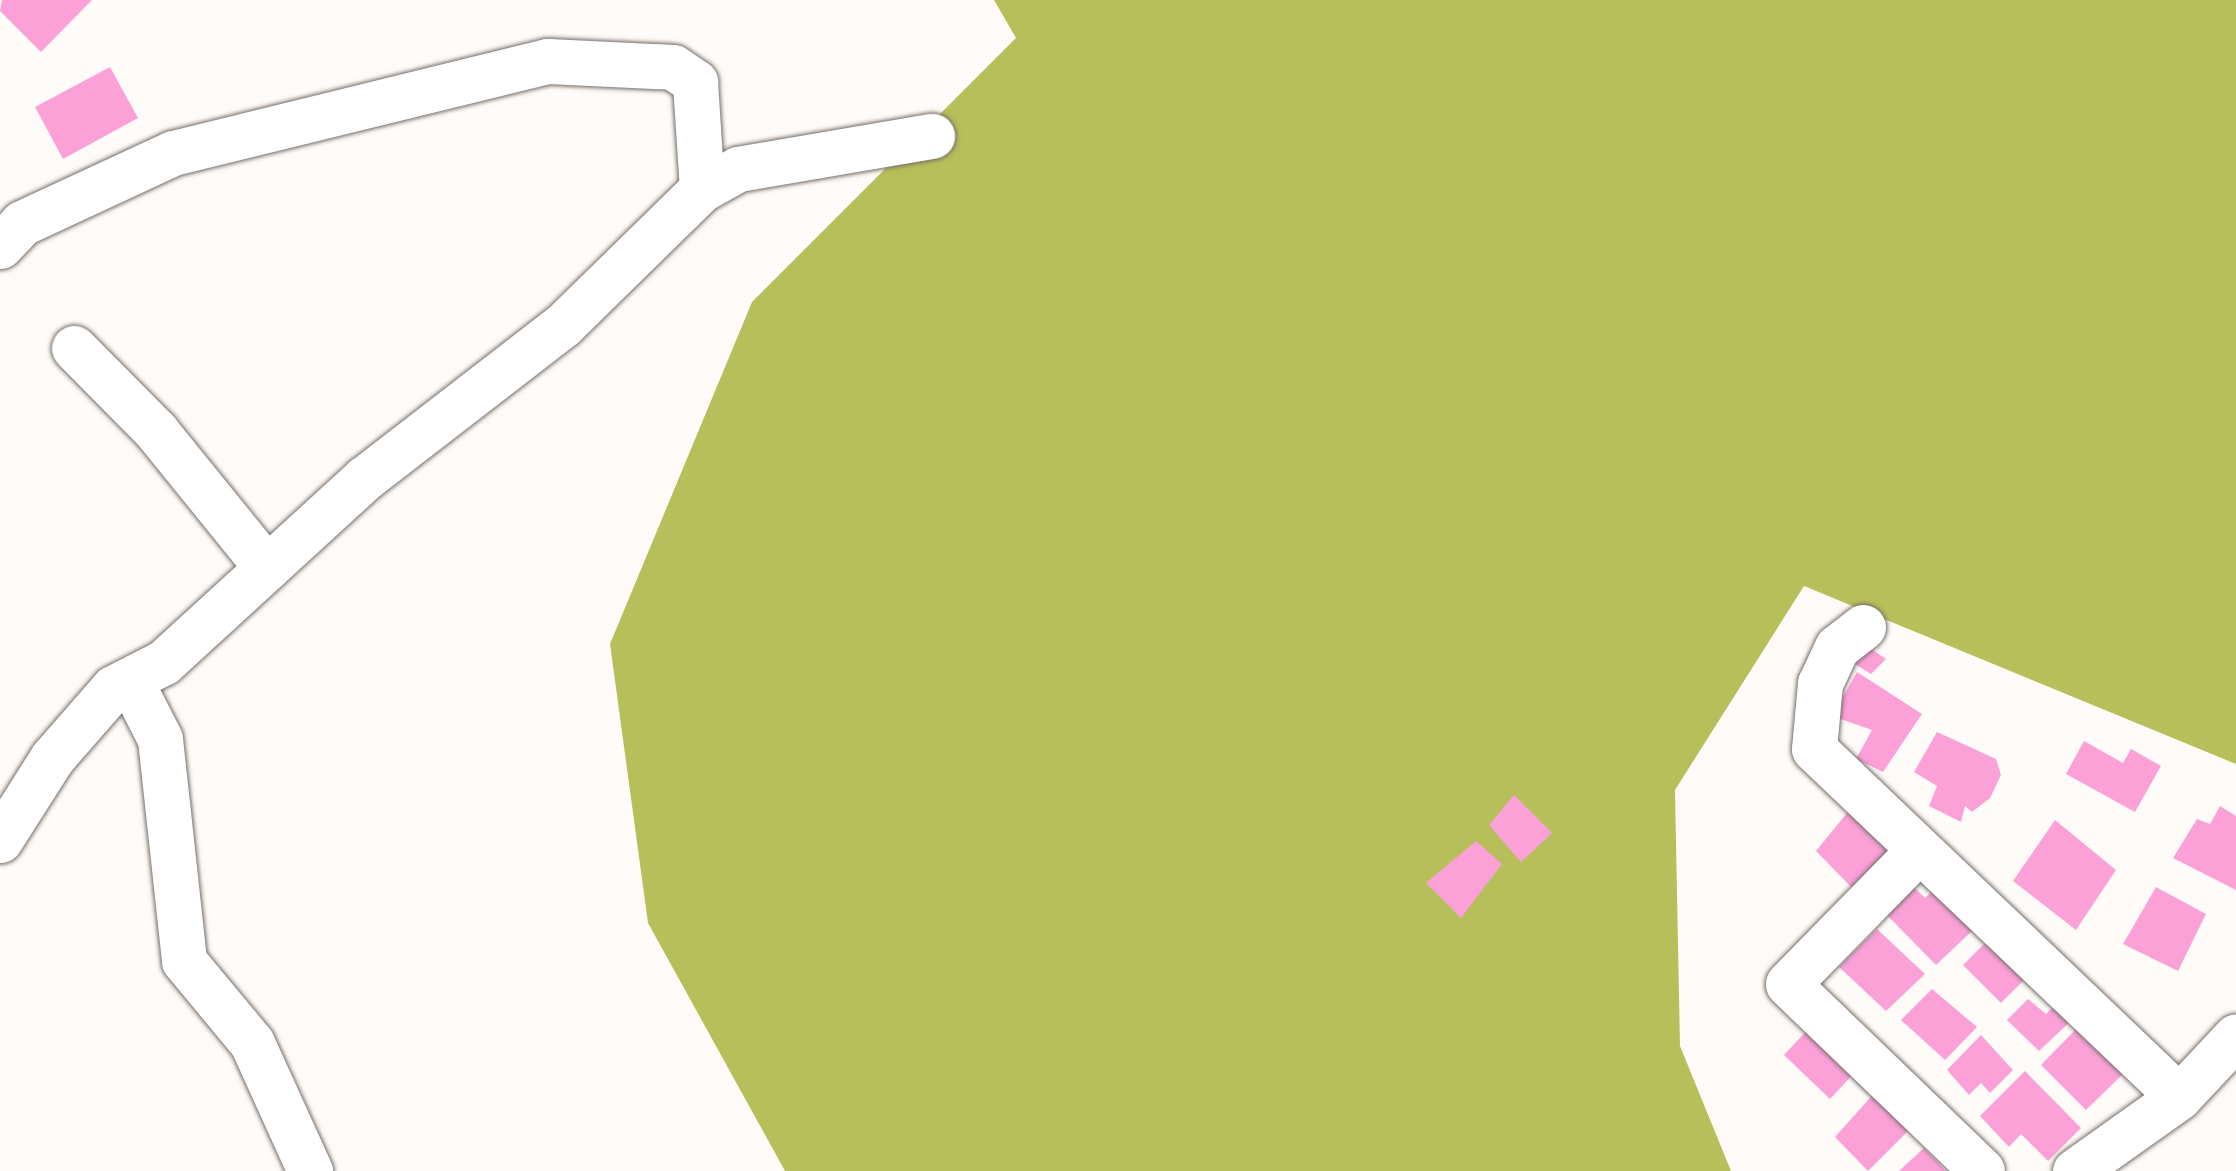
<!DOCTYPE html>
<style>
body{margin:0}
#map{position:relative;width:2236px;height:1171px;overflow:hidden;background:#fefbf8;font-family:"PT Serif",serif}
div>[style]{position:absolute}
.forest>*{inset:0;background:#b7bf5a}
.building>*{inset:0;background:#fba1d8}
.roads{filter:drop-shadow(0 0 2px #766e69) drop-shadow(0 0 2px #766e69)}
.street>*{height:45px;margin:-22.5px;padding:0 22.5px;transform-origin:22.5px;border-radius:22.5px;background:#fff}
span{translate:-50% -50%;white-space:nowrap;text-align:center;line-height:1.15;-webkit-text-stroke:8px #fff;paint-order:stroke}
</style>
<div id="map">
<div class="forest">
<div style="clip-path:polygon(994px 0,2236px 0,2236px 764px,1804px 586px,1675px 790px,1680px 1046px,1731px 1171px,785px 1171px,648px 923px,610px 644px,752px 302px,1016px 38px)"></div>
</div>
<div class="building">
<div style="clip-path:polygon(2px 0,92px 0,41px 52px,0 11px)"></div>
<div style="clip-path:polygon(110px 67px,138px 118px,63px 159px,35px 107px)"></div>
<div style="clip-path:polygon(1857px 639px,1886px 659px,1871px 674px,1845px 658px)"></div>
<div style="clip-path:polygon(1857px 672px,1922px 714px,1883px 772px,1856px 759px,1872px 730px,1832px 716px)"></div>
<div style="clip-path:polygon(1937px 732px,1996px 759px,2001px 775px,1990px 798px,1972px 812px,1965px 806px,1961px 822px,1929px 806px,1937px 786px,1914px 772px)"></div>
<div style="clip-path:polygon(2084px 741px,2123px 763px,2131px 749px,2161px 766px,2135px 812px,2066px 774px)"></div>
<div style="clip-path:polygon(1514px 795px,1552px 833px,1521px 862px,1489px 825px)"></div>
<div style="clip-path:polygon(1856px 802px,1900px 853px,1855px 891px,1816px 851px)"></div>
<div style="clip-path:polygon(2220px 806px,2236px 816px,2236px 890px,2173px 858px,2197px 819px,2210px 824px)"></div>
<div style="clip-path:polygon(2055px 820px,2116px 870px,2076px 930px,2013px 881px)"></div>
<div style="clip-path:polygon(1476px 841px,1502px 864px,1461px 918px,1426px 883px)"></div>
<div style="clip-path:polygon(1908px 881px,1925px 898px,1931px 892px,1946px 900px,1974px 929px,1936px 965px,1880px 908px)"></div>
<div style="clip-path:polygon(2156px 887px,2206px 914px,2178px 971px,2123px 944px)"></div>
<div style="clip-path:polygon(1877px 929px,1925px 974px,1886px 1011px,1839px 967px)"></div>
<div style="clip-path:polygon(1993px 935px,2031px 973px,2001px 1003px,1963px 965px)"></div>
<div style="clip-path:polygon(1932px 989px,1977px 1027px,1945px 1060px,1901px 1020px)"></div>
<div style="clip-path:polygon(2028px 999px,2046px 1014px,2058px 1002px,2073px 1019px,2039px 1051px,2007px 1020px)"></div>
<div style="clip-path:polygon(1811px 1026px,1857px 1070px,1830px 1099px,1784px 1055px)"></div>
<div style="clip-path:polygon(2079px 1026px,2125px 1072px,2086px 1110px,2041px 1065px)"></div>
<div style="clip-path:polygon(1981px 1035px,2013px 1070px,1990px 1093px,1981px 1083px,1969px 1095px,1947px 1070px)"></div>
<div style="clip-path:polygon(2025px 1071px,2081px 1128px,2048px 1161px,2021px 1134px,2009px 1147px,1980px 1116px)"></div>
<div style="clip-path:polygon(1877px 1090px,1913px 1126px,1868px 1171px,1835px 1137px)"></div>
<div style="clip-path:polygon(1924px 1148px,1946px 1171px,1899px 1171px)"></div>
</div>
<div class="roads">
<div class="street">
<div style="left:0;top:246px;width:32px;rotate:-46deg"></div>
<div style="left:22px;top:223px;width:166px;rotate:-24.9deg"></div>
<div style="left:173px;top:153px;width:386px;rotate:-13.8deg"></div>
<div style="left:548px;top:61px;width:125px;rotate:2.7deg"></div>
<div style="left:673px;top:67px;width:27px;rotate:34deg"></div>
<div style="left:695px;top:82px;width:107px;rotate:86.3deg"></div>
<div style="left:74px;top:348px;width:117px;rotate:45.3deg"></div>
<div style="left:156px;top:431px;width:176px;rotate:51deg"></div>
<div style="left:1863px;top:627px;width:33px;rotate:142deg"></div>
<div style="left:1837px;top:647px;width:40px;rotate:115deg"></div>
<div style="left:1820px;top:683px;width:66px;rotate:95.2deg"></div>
<div style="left:1814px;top:749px;width:504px;rotate:43.63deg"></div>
<div style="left:2179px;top:1097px;width:83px;rotate:-46.9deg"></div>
<div style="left:130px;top:680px;width:66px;rotate:63deg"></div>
<div style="left:160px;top:739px;width:223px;rotate:83.8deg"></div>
<div style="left:184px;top:961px;width:107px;rotate:50.3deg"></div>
<div style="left:252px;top:1043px;width:141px;rotate:65.6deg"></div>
<div style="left:0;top:840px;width:97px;rotate:-57.6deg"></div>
<div style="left:52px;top:758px;width:93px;rotate:-48.9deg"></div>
<div style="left:113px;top:688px;width:57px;rotate:-27deg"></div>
<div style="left:164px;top:662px;width:273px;rotate:-42.5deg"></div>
<div style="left:365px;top:478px;width:250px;rotate:-37.7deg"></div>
<div style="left:563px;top:325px;width:194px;rotate:-44.4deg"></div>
<div style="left:702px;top:189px;width:41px;rotate:-29.1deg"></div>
<div style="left:738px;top:169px;width:197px;rotate:-9.7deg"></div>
<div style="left:1919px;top:850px;width:187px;rotate:134.4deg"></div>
<div style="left:1788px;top:984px;width:269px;rotate:43.9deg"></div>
<div style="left:2075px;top:1171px;width:128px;rotate:-35.4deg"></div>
</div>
</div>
</div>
